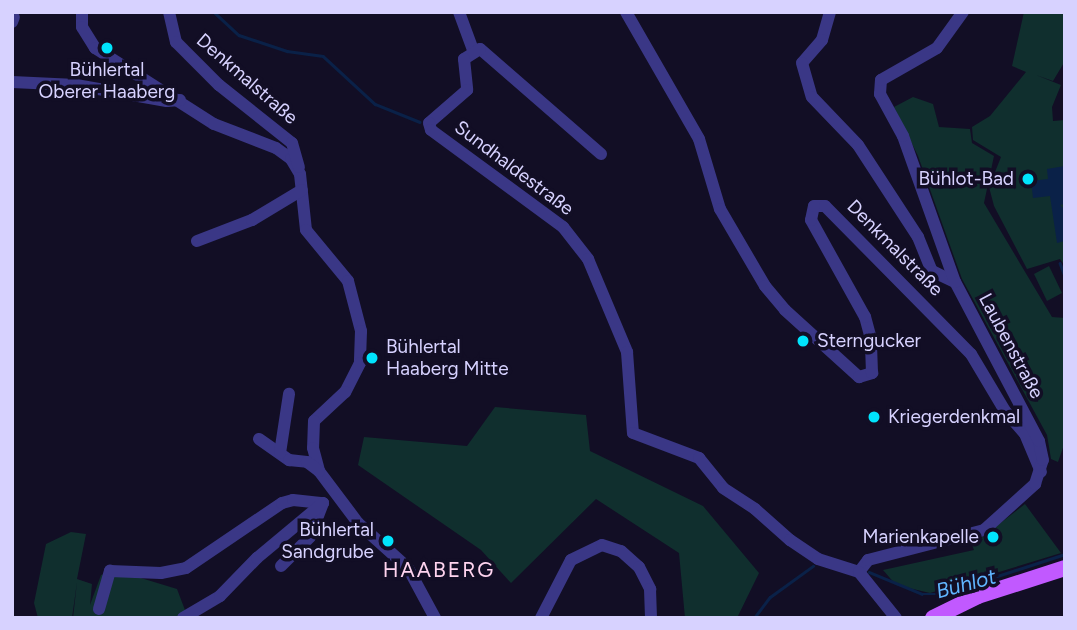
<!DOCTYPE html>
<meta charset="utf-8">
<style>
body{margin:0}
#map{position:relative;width:1077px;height:630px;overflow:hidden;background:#120e25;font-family:Figtree,sans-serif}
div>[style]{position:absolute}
.green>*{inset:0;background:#102f2e}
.water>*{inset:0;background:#0a2148}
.stream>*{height:2.5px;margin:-1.25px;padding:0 1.25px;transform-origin:1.25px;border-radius:1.25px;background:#0a2148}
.minor>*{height:12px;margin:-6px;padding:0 6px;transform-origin:6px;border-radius:6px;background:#3a3786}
.major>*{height:16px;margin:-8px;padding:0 8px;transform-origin:8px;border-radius:8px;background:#c159ff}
.dots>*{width:19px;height:19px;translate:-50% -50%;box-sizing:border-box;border:4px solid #120e25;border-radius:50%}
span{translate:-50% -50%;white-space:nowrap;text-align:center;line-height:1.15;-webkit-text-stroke:7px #120e25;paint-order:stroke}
.poi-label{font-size:19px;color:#d7d2ff}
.right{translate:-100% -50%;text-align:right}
.left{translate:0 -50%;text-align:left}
.street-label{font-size:19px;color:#d7d2ff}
.neighbourhood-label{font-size:21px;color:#ffd4ef;letter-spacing:2px}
.water-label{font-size:21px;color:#60b5ff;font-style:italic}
.frame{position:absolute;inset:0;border:14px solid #d7d2ff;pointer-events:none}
</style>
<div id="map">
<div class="green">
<div style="clip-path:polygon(1024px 12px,1065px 12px,1065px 61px,1053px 81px,1036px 75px,1061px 85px,1052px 107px,1053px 121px,1065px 120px,1065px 266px,1060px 259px,1027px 269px,994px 206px,989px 187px,1001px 157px,973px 140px,972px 127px,990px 116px,1026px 72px,1012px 66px)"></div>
<div style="clip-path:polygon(913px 97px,933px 104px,939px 127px,970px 129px,972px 143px,994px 156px,984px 203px,1052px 317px,1065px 318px,1065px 442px,1058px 462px,1051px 459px,1047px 435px,962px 279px,918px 156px,894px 107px)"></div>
<div style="clip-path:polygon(1049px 266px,1062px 293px,1047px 301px,1034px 274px)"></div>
<div style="clip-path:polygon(495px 407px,586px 415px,590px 451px,703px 506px,759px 573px,737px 618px,685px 618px,679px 553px,596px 499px,511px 583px,481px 550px,358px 465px,364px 437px,467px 446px)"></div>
<div style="clip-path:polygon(1025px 504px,1061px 553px,930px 593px,896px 585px,883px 570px,974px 550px,972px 545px)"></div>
<div style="clip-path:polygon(71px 532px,86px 534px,77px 579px,92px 584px,90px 605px,101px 575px,118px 571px,177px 589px,188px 618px,73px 618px,77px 582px,72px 618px,38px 618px,34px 603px,46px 544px)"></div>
</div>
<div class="water">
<div style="clip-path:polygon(1065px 166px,1065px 204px,1060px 205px,1065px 210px,1065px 241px,1057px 243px,1050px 196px,1033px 198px,1031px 181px,1048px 179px,1047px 169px)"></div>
</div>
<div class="stream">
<div style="left:214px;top:12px;width:34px;rotate:43deg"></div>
<div style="left:239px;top:35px;width:51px;rotate:18.4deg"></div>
<div style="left:287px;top:51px;width:36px;rotate:8deg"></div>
<div style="left:323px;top:56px;width:71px;rotate:42.7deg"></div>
<div style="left:375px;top:104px;width:48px;rotate:21.8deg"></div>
<div style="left:1060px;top:263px;width:14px;rotate:69deg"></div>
<div style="left:869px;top:572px;width:57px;rotate:22.5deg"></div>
<div style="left:922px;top:594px;width:20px"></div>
<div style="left:942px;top:594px;width:129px;rotate:-18deg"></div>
<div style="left:754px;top:618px;width:26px;rotate:-53deg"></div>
<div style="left:770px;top:597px;width:53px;rotate:-35.8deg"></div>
</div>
<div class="minor">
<div style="left:82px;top:12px;width:15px;rotate:90deg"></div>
<div style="left:82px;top:27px;width:25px;rotate:58deg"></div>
<div style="left:95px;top:48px;width:141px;rotate:32.6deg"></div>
<div style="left:214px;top:124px;width:66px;rotate:21.2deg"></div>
<div style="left:276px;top:148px;width:19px;rotate:36deg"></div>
<div style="left:291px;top:159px;width:17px;rotate:59deg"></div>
<div style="left:300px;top:174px;width:56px;rotate:83.9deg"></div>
<div style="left:306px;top:230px;width:66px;rotate:50.5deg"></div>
<div style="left:348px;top:281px;width:52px;rotate:75.4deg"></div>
<div style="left:361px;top:331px;width:32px;rotate:92deg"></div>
<div style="left:360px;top:363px;width:33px;rotate:117deg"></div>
<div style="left:345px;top:392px;width:42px;rotate:136.9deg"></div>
<div style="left:314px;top:421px;width:27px;rotate:92deg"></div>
<div style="left:313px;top:448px;width:24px;rotate:75deg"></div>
<div style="left:319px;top:471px;width:65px;rotate:53.1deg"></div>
<div style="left:358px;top:523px;width:67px;rotate:42deg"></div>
<div style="left:408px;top:568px;width:57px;rotate:61.6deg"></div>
<div style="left:169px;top:12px;width:31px;rotate:77deg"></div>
<div style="left:176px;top:42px;width:61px;rotate:45deg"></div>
<div style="left:219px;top:85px;width:93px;rotate:38.5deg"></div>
<div style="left:292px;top:143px;width:25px;rotate:74deg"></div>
<div style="left:459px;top:12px;width:40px;rotate:69.8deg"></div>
<div style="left:626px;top:12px;width:146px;rotate:60.1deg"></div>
<div style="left:699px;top:139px;width:73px;rotate:73.3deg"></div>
<div style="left:720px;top:209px;width:89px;rotate:59.7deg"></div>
<div style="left:765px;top:286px;width:31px;rotate:50deg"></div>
<div style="left:785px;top:310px;width:100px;rotate:42.2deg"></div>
<div style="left:859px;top:377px;width:14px;rotate:-17deg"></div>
<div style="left:872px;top:373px;width:34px;rotate:-92deg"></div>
<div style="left:871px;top:339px;width:23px;rotate:-105deg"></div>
<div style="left:865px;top:317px;width:111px;rotate:-119.1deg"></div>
<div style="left:811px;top:220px;width:14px;rotate:-78deg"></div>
<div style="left:814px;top:206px;width:11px"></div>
<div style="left:825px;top:206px;width:208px;rotate:45.4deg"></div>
<div style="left:971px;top:354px;width:66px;rotate:59.2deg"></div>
<div style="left:1005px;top:411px;width:30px;rotate:49deg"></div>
<div style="left:1025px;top:434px;width:41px;rotate:67.2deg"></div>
<div style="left:830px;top:12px;width:29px;rotate:106deg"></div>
<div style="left:822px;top:40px;width:30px;rotate:131deg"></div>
<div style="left:802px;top:63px;width:35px;rotate:74deg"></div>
<div style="left:812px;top:97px;width:66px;rotate:46.2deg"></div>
<div style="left:858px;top:145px;width:110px;rotate:56.9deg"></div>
<div style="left:918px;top:237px;width:37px;rotate:68deg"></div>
<div style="left:932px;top:271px;width:25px;rotate:26deg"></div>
<div style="left:12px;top:22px;width:5px;rotate:-68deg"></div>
<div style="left:12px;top:82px;width:64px;rotate:2.7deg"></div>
<div style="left:76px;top:85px;width:92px;rotate:10deg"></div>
<div style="left:167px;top:101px;width:13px;rotate:-4deg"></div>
<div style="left:601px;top:154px;width:160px;rotate:-139deg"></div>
<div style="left:480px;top:49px;width:19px;rotate:148deg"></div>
<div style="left:464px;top:59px;width:31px;rotate:84deg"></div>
<div style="left:467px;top:90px;width:50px;rotate:139deg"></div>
<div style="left:429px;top:123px;width:7px;rotate:74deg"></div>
<div style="left:431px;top:130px;width:164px;rotate:36.3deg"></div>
<div style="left:563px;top:227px;width:41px;rotate:52deg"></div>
<div style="left:588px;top:259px;width:101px;rotate:67.2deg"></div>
<div style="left:627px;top:352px;width:81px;rotate:85.8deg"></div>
<div style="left:633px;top:433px;width:71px;rotate:20.7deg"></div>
<div style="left:699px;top:458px;width:38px;rotate:51deg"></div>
<div style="left:723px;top:488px;width:38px;rotate:33deg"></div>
<div style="left:755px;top:509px;width:47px;rotate:41.5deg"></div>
<div style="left:790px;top:540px;width:34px;rotate:34deg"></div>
<div style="left:818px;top:559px;width:43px;rotate:17.6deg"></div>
<div style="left:197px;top:241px;width:59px;rotate:-20.9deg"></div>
<div style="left:252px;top:220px;width:58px;rotate:-31deg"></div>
<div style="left:259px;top:439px;width:37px;rotate:35deg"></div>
<div style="left:289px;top:460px;width:18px;rotate:6deg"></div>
<div style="left:307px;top:462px;width:15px;rotate:37deg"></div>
<div style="left:280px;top:453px;width:60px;rotate:-81.3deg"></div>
<div style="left:859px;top:572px;width:15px;rotate:-53deg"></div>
<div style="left:868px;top:560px;width:120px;rotate:-14.5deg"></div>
<div style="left:984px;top:530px;width:69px;rotate:-42deg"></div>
<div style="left:1035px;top:484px;width:25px;rotate:-72deg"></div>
<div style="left:1043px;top:460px;width:19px;rotate:-102deg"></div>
<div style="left:1039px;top:441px;width:180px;rotate:-117.8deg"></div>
<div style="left:955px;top:282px;width:155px;rotate:-109.6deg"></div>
<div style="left:903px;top:136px;width:48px;rotate:-118.7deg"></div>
<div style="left:880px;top:94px;width:14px;rotate:-86deg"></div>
<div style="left:881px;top:80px;width:64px;rotate:-29.7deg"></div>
<div style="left:937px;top:48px;width:44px;rotate:-54.2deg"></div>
<div style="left:859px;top:572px;width:59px;rotate:51.2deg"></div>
<div style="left:99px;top:609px;width:40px;rotate:-74deg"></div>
<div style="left:110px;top:571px;width:51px;rotate:2.2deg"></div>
<div style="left:161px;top:573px;width:25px;rotate:-11deg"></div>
<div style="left:186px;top:568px;width:116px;rotate:-34.1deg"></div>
<div style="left:282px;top:503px;width:11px;rotate:-15deg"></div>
<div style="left:293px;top:500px;width:30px;rotate:6deg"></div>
<div style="left:323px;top:503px;width:36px;rotate:111deg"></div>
<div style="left:310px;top:537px;width:41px;rotate:135deg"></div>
<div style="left:183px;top:618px;width:43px;rotate:-30.7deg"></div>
<div style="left:220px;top:596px;width:53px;rotate:-45.8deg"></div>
<div style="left:257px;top:558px;width:86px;rotate:-39.8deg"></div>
<div style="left:541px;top:618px;width:65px;rotate:-62.7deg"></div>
<div style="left:571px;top:560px;width:34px;rotate:-26deg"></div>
<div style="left:602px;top:545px;width:20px;rotate:18deg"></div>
<div style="left:621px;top:551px;width:24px;rotate:42deg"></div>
<div style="left:639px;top:567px;width:25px;rotate:63deg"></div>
<div style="left:650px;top:589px;width:29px;rotate:88deg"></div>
</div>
<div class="major">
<div style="left:933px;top:618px;width:50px;rotate:-26.1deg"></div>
<div style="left:978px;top:596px;width:91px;rotate:-17.8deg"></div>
</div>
<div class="dots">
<div style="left:107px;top:48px;background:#00e4fd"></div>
<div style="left:1028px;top:179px;background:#00e4fd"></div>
<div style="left:803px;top:341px;background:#00e4fd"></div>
<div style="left:372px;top:358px;background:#00e4fd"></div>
<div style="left:874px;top:417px;background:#00e4fd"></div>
<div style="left:993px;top:537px;background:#00e4fd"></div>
<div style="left:388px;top:541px;background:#00e4fd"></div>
</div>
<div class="poi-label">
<span style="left:107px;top:81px">Bühlertal<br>Oberer Haaberg</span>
<span class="right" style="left:1014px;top:179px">Bühlot-Bad</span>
<span class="left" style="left:817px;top:341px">Sterngucker</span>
<span class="left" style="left:386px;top:358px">Bühlertal<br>Haaberg Mitte</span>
<span class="left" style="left:888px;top:417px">Kriegerdenkmal</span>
<span class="right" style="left:374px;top:541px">Bühlertal<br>Sandgrube</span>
<span class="right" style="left:979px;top:537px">Marienkapelle</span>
</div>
<div class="street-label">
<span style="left:247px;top:79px;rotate:41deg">Denkmalstraße</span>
<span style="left:514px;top:168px;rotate:37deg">Sundhaldestraße</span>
<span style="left:895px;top:248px;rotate:45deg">Denkmalstraße</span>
<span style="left:1011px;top:346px;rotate:62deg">Laubenstraße</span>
</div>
<div class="neighbourhood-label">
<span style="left:439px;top:570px">HAABERG</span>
</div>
<div class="water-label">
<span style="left:966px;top:584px;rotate:-15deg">Bühlot</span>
</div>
<div class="frame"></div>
</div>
